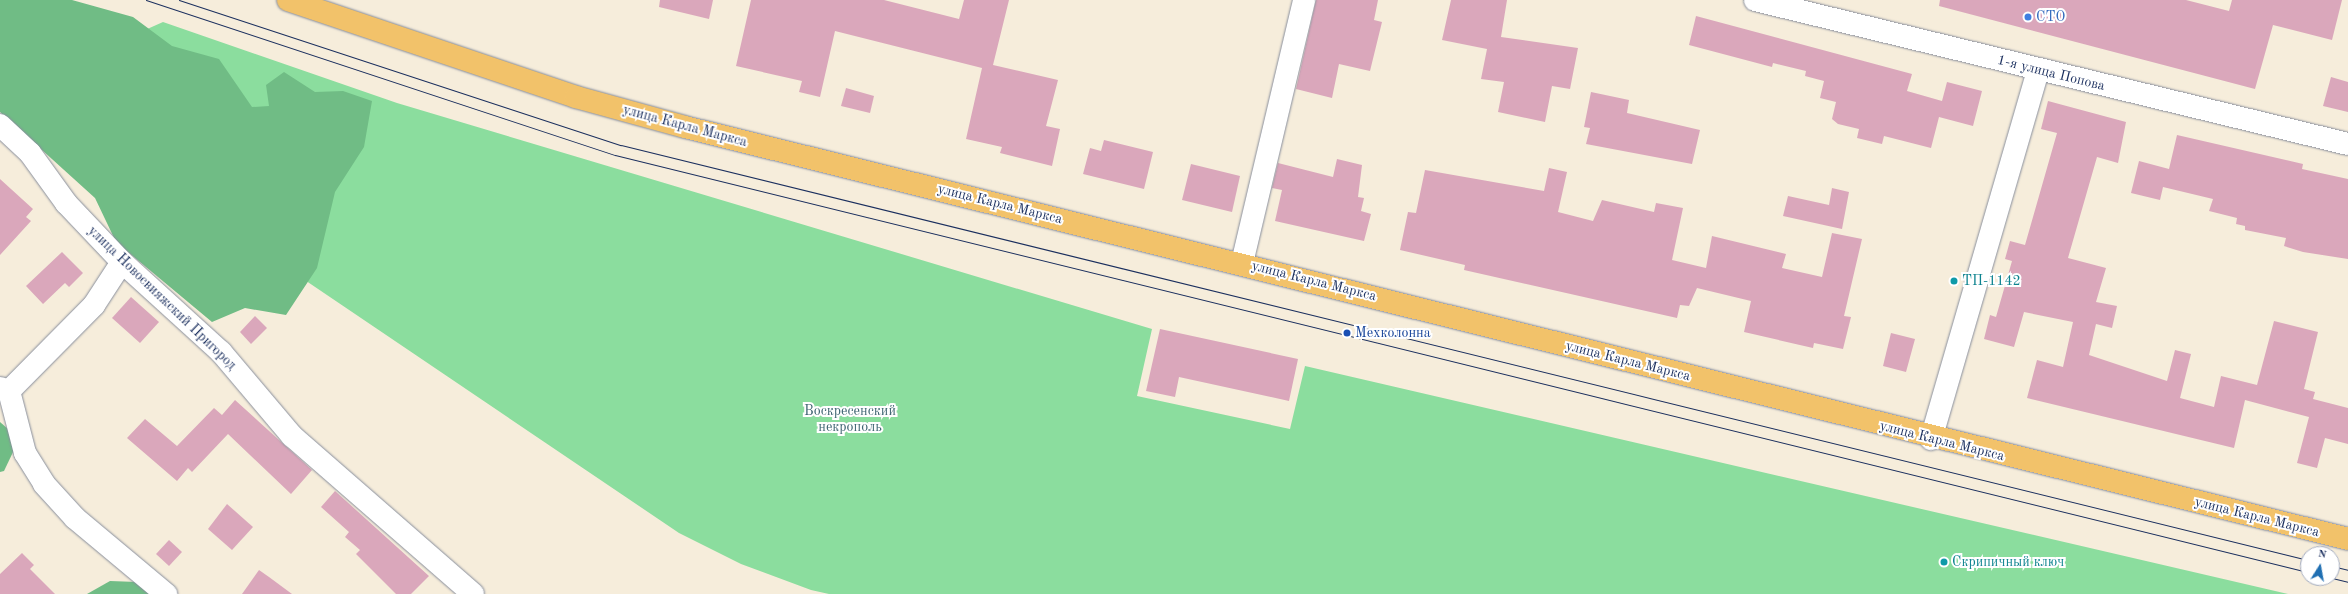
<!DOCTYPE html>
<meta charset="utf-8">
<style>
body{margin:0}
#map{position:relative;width:2348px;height:594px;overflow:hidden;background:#f6eddb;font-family:"Old Standard TT",serif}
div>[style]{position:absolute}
.green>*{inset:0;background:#8bdd9e}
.forest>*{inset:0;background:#70bc85}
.building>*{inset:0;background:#daa7bb}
.roads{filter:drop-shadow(0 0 1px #888e9c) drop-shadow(0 0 1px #888e9c)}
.minor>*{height:22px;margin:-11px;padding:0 11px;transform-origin:11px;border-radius:11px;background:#fff}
.major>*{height:22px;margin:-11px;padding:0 11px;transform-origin:11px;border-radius:11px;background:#f2c26a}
.tram>*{height:1px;margin:-0.5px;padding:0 0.5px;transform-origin:0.5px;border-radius:0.5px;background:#1b2f5e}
.dots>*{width:11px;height:11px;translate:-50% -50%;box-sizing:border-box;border:2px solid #fff;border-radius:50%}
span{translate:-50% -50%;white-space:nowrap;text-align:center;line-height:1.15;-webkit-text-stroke:4px #fff;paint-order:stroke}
.shop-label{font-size:14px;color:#366cbe}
.left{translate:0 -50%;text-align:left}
.street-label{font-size:14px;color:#1b2f5e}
.culture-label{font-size:14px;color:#0d838f}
.transit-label{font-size:14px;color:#164399}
.park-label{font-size:14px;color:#3d6371}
.north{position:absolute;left:2300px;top:546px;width:40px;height:40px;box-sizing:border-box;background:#fff;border:1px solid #a4acbf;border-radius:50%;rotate:11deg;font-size:11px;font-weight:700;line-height:16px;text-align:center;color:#1b2f5e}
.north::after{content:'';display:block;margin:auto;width:14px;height:18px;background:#1f6fb2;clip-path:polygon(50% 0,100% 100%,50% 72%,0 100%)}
</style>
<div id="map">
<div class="green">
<div style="clip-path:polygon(163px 22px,397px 103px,1152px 329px,1137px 396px,1290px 429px,1305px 366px,2288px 594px,829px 594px,811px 590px,741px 564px,679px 533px,111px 149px,145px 30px)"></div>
</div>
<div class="forest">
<div style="clip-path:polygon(0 0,72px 0,133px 17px,172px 46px,219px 59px,252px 107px,269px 106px,266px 85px,284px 72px,315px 92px,343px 91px,372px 101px,364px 147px,335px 192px,317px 268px,286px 315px,245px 308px,212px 322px,116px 242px,95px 198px,0 112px)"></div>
<div style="clip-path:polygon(0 422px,8px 429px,14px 450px,4px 471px,0 472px)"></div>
<div style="clip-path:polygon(110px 581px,137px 582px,154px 594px,87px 594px)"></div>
</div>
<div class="building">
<div style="clip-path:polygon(660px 0,713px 0,709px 19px,659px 7px)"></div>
<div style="clip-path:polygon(751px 0,884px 0,959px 19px,964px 0,1009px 0,993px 65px,1058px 80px,1046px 126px,1060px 129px,1052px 166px,1000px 153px,1002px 147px,966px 139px,982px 68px,835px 31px,820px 97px,799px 92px,802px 81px,736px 66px)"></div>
<div style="clip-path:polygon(1316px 0,1378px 0,1374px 20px,1382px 22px,1370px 71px,1339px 64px,1332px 98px,1296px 89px)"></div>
<div style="clip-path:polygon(1451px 0,1507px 0,1501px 37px,1578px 48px,1570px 89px,1552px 86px,1545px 122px,1498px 112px,1504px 82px,1481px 79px,1487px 49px,1442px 40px)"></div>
<div style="clip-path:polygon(1940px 0,2186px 0,2229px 11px,2232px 0,2342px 0,2332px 40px,2273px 25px,2255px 89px,1939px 6px)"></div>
<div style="clip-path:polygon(1696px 16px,1912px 74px,1907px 91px,1942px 101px,1947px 82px,1982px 91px,1973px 126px,1939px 117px,1931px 148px,1884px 136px,1882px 144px,1857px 138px,1859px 129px,1838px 124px,1832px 119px,1836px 102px,1820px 98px,1824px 81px,1805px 76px,1806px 71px,1773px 63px,1772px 67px,1689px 45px)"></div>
<div style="clip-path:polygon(2331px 77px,2348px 82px,2348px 112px,2323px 106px)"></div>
<div style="clip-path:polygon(846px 88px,874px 96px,870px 113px,841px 106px)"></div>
<div style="clip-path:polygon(1591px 92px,1629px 100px,1627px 113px,1700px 130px,1692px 164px,1586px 144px,1590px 128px,1584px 127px)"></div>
<div style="clip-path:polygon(2048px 101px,2126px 122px,2118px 163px,2097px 157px,2068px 258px,2106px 268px,2096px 302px,2117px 306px,2112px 328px,2096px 324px,2089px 355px,2167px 381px,2175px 350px,2191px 354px,2180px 398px,2214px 407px,2221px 376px,2257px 385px,2274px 321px,2318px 332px,2304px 389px,2315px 392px,2313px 399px,2348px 408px,2348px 444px,2325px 438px,2317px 468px,2297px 463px,2309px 417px,2245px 400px,2234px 448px,2027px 398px,2037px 360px,2063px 367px,2073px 322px,2024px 312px,2014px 347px,1984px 339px,1990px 315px,1996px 317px,2012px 261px,2005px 259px,2010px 241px,2025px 245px,2057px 133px,2041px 129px)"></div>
<div style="clip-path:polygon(2177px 135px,2303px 164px,2302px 169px,2348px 179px,2348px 259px,2303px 252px,2284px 246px,2286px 238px,2245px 230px,2245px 226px,2236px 224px,2237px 218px,2209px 211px,2213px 199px,2163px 187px,2160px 200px,2131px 193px,2139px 161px,2169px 169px)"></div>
<div style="clip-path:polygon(1104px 140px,1153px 152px,1144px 189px,1083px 174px,1090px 148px,1101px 151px)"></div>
<div style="clip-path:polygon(1337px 159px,1362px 165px,1358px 197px,1364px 198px,1361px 211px,1371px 214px,1364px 241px,1275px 221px,1282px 190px,1272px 188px,1278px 163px,1333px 177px)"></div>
<div style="clip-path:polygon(1191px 164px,1240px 176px,1232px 212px,1182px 200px)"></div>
<div style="clip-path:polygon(1549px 168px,1567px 172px,1558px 212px,1593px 221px,1602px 200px,1654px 212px,1656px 203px,1683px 208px,1672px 260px,1706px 268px,1712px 236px,1786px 254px,1782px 268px,1822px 277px,1832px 233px,1862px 239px,1844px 316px,1851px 317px,1843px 349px,1814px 343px,1813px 348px,1744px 332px,1751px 301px,1697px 288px,1689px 306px,1680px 305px,1677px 318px,1464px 270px,1465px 265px,1400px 250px,1408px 212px,1416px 213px,1425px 170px,1544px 191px)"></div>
<div style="clip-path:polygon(0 179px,33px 209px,26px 217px,31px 221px,0 255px)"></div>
<div style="clip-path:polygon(1832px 188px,1849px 192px,1842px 229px,1783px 216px,1788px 196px,1829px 205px)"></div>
<div style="clip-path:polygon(62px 252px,83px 273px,69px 287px,65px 283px,43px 304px,26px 286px)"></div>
<div style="clip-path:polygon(131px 297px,159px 322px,140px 343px,112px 318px)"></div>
<div style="clip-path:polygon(255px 316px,267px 328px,251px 344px,240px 332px)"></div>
<div style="clip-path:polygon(1160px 329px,1298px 359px,1289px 401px,1179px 377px,1175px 397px,1146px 391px)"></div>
<div style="clip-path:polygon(1891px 333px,1915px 339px,1906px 372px,1883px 366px)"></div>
<div style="clip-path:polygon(235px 400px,312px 470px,291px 494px,228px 434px,192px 472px,188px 468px,177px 481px,127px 438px,145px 419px,177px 446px,214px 408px,222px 415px)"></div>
<div style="clip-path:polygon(335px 491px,429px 576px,411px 594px,396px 594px,356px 554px,360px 550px,345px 537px,349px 532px,321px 507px)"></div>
<div style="clip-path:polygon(227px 504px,253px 527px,232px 550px,208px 529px)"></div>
<div style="clip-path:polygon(169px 540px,182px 552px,169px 566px,156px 554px)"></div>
<div style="clip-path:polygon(22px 553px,34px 565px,30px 569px,55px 594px,0 594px,0 574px)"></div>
<div style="clip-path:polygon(259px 570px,269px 577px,292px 594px,242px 594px)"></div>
</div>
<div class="roads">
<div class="minor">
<div style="left:1755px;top:0;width:610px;rotate:13.65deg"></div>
<div style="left:0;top:125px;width:41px;rotate:43deg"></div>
<div style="left:30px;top:153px;width:62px;rotate:54.2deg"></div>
<div style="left:66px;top:203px;width:81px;rotate:46.5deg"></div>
<div style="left:122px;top:262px;width:134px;rotate:42.3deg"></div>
<div style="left:221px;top:352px;width:110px;rotate:49.8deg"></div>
<div style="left:292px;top:436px;width:240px;rotate:41.1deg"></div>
<div style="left:1242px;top:263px;width:270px;rotate:-76.7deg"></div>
<div style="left:0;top:388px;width:9px;rotate:18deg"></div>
<div style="left:9px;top:391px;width:64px;rotate:75.5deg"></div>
<div style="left:25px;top:453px;width:36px;rotate:58deg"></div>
<div style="left:44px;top:484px;width:46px;rotate:47.6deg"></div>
<div style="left:75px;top:518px;width:119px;rotate:39.9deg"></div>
<div style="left:9px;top:391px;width:121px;rotate:-45.3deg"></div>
<div style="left:94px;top:305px;width:51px;rotate:-56.9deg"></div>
<div style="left:1931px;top:439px;width:384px;rotate:-73.8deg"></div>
</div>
<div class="major">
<div style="left:288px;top:0;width:304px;rotate:18.6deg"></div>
<div style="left:576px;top:97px;width:113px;rotate:15.4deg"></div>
<div style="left:685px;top:127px;width:1713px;rotate:13.91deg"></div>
</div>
</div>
<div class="tram">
<div style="left:146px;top:0;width:494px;rotate:18.3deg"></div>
<div style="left:615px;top:155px;width:1744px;rotate:13.84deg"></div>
<div style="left:179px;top:0;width:465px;rotate:18.2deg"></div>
<div style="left:621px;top:145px;width:1737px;rotate:13.82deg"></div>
<div style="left:2332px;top:566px;width:16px;rotate:14deg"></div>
<div style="left:2332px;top:578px;width:16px;rotate:14deg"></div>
</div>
<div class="dots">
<div style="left:2028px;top:17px;background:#3f7fe0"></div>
<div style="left:1954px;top:281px;background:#0f9aa8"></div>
<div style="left:1347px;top:333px;background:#1a4fb4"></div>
<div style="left:1944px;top:562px;background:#0f9aa8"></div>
</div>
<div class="shop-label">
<span class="left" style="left:2036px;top:17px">СТО</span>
</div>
<div class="street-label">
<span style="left:2051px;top:73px;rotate:14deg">1-я улица Попова</span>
<span style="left:685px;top:126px;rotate:15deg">улица Карла Маркса</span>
<span style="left:1000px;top:204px;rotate:14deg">улица Карла Маркса</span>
<span style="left:1314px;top:281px;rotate:14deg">улица Карла Маркса</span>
<span style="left:162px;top:298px;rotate:44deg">улица Новосвияжский Пригород</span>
<span style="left:1628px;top:361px;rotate:14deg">улица Карла Маркса</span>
<span style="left:1942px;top:441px;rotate:14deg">улица Карла Маркса</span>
<span style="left:2257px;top:517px;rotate:14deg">улица Карла Маркса</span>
</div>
<div class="culture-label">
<span class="left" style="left:1962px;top:281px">ТП-1142</span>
<span class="left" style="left:1952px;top:562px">Скрипичный ключ</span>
</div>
<div class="transit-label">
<span class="left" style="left:1355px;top:333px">Мехколонна</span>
</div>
<div class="park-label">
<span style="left:850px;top:419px">Воскресенский<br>некрополь</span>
</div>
<div class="north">N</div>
</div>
